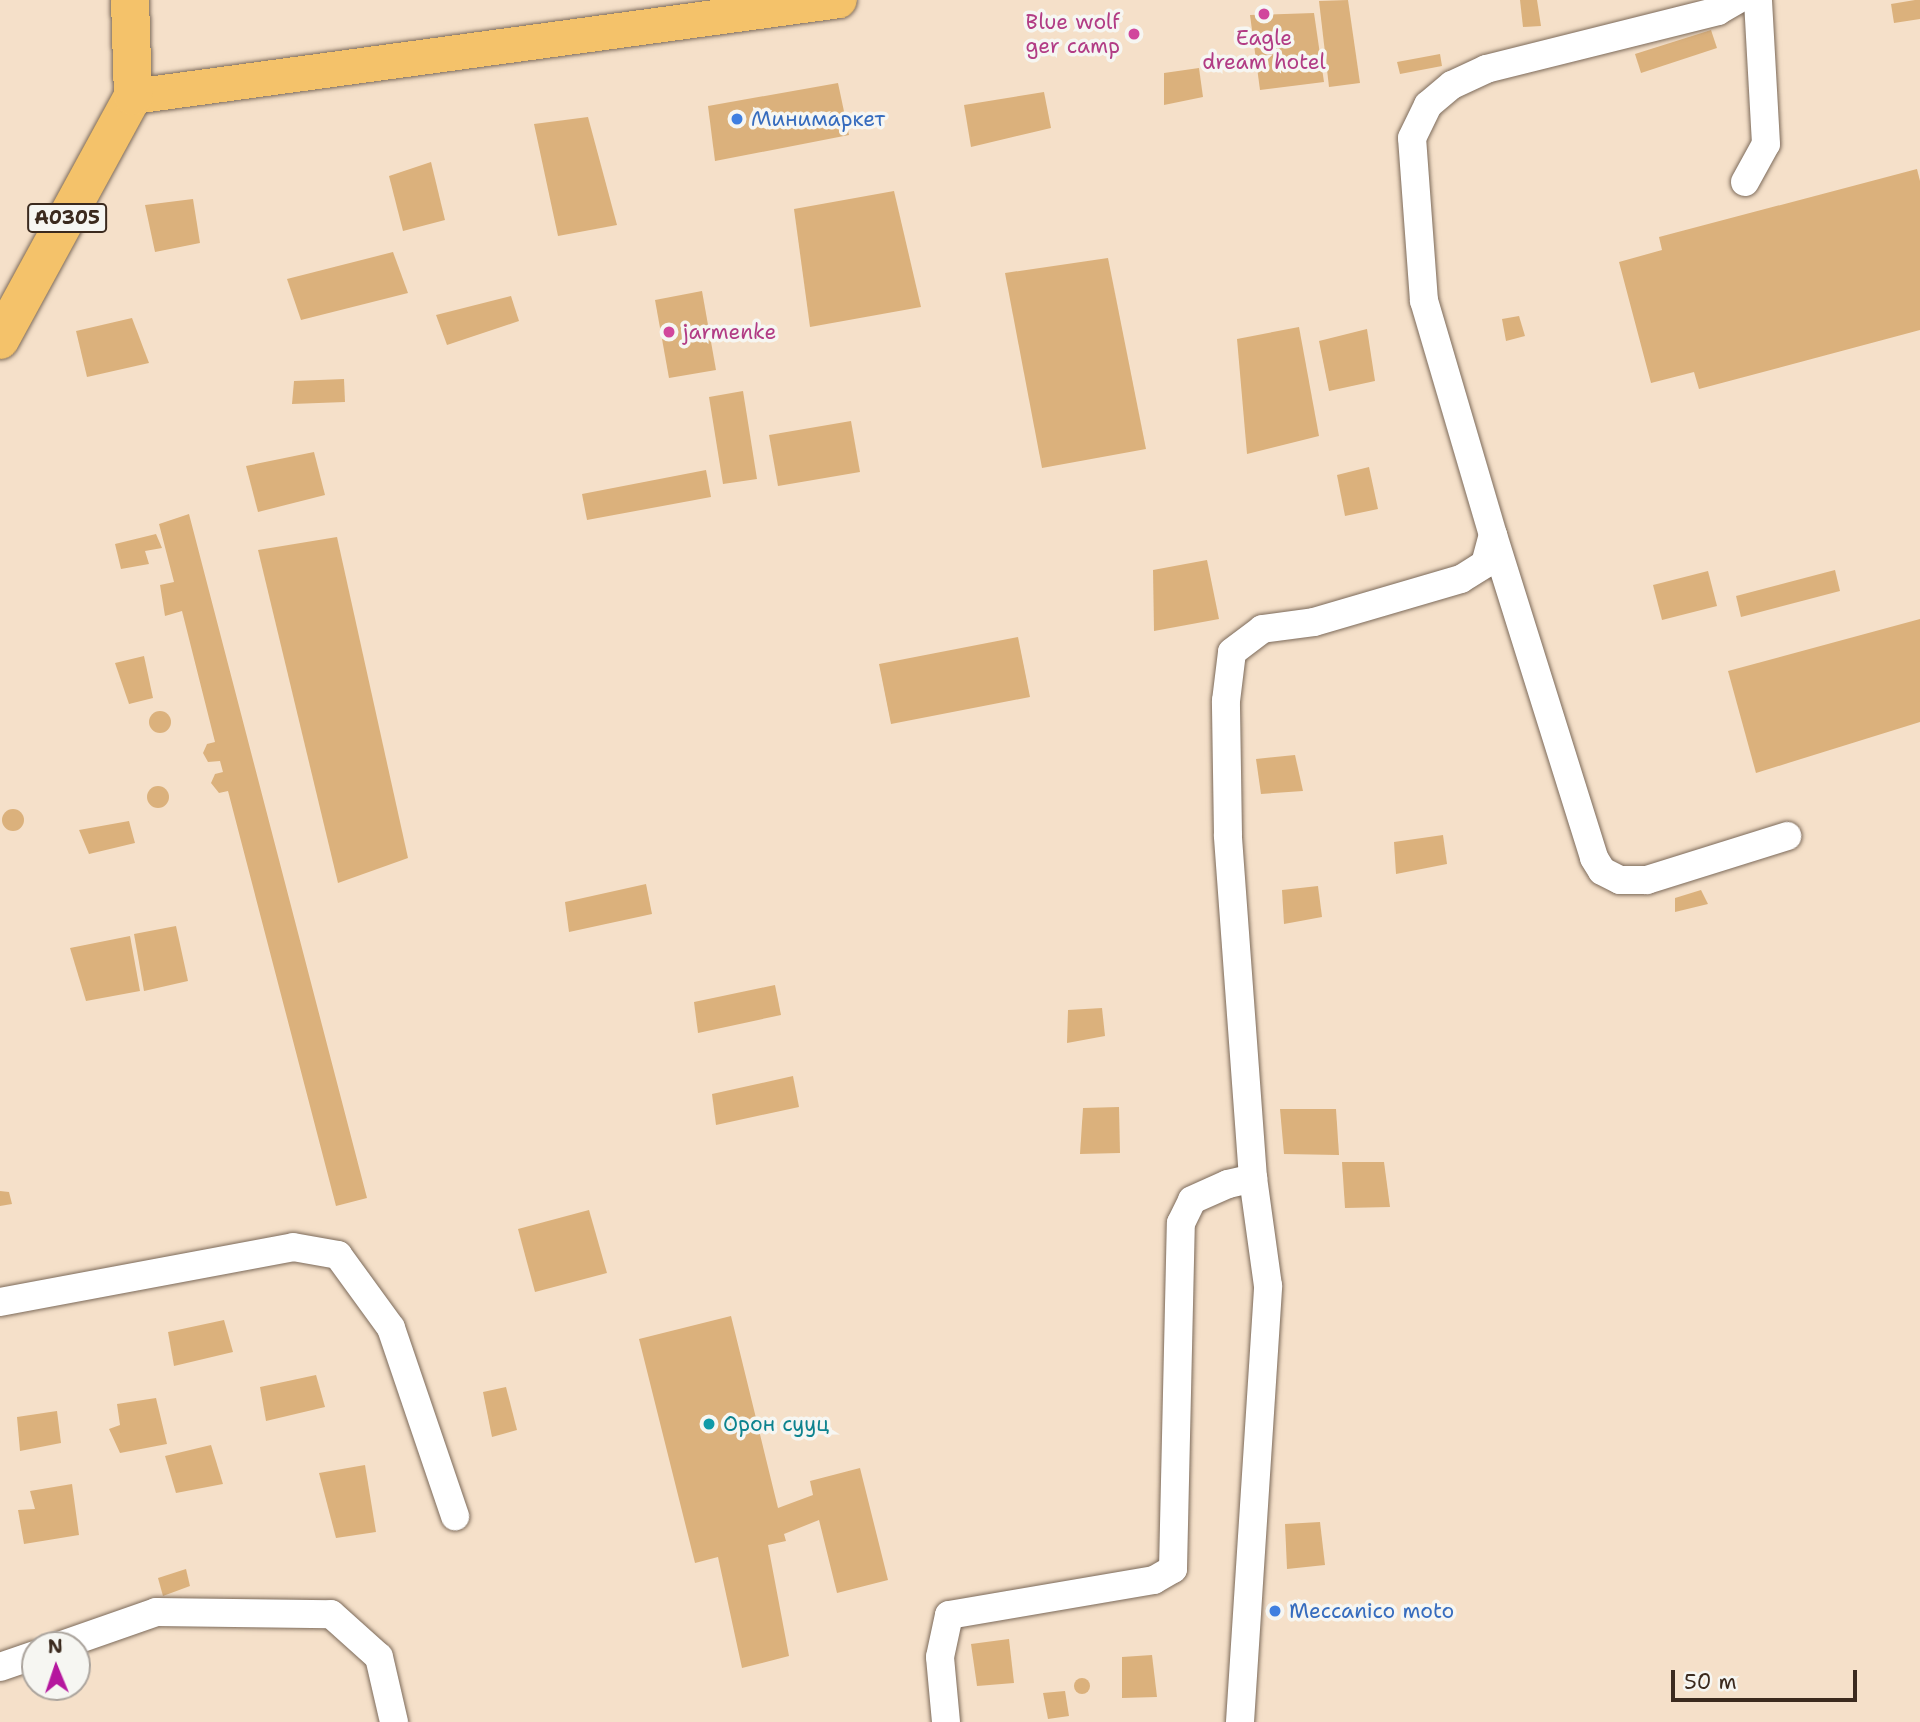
<!DOCTYPE html>
<meta charset="utf-8">
<style>
body{margin:0}
#map{position:relative;width:1920px;height:1722px;overflow:hidden;background:#f5e0c9;font-family:"Shantell Sans",sans-serif}
div>[style]{position:absolute}
.building>*{inset:0;background:#dbb17c}
.round{border-radius:50%}
.roads{filter:drop-shadow(0 0 2px #7c6a5a) drop-shadow(0 0 2px #7c6a5a)}
.minor>*{height:28px;margin:-14px;padding:0 14px;transform-origin:14px;border-radius:14px;background:#fff}
.major>*{height:35px;margin:-17.5px;padding:0 17.5px;transform-origin:17.5px;border-radius:17.5px;background:#f4c26a}
.highway>*{height:38px;margin:-19px;padding:0 19px;transform-origin:19px;border-radius:19px;background:#f4c26a}
.dots>*{width:19px;height:19px;translate:-50% -50%;box-sizing:border-box;border:4px solid #f6f6f2;border-radius:50%}
span{translate:-50% -50%;white-space:nowrap;text-align:center;line-height:1.15;-webkit-text-stroke:7px #f6f6f2;paint-order:stroke}
.shield-label span{padding:2px 5px;background:#f6f6f2;border:2px solid;border-radius:5px;-webkit-text-stroke-width:0}
.shield-label{font-size:19px;color:#3b2a1e;font-weight:700}
.hotel-label{font-size:21px;color:#b23c85}
.right{translate:-100% -50%;text-align:right}
.left{translate:0 -50%;text-align:left}
.shop-label{font-size:21px;color:#366cbe}
.culture-label{font-size:21px;color:#0d838f}
.north{position:absolute;left:21px;top:1631px;width:70px;height:70px;box-sizing:border-box;background:#f6f6f2;border:2px solid #aba49d;border-radius:50%;rotate:358deg;font-size:19px;font-weight:700;line-height:28px;text-align:center;color:#3b2a1e}
.north::after{content:'';display:block;margin:auto;width:24px;height:32px;background:#b5179e;clip-path:polygon(50% 0,100% 100%,50% 72%,0 100%)}
.scale{position:absolute;left:1671px;top:1670px;width:186px;height:32px;box-sizing:border-box;border:4px solid #3b2a1e;border-top:0;padding-left:9px;font-size:21px;line-height:24px;white-space:nowrap;color:#3b2a1e;-webkit-text-stroke:5px #f6f6f2;paint-order:stroke}
</style>
<div id="map">
<div class="building">
<div style="clip-path:polygon(1348px 0,1360px 83px,1329px 87px,1319px 1px)"></div>
<div style="clip-path:polygon(1520px 0,1537px 0,1541px 26px,1523px 27px)"></div>
<div style="clip-path:polygon(1915px 0,1920px 0,1920px 19px,1894px 23px,1891px 4px)"></div>
<div style="clip-path:polygon(1314px 13px,1324px 82px,1260px 90px,1250px 15px)"></div>
<div style="clip-path:polygon(1711px 30px,1717px 48px,1641px 73px,1635px 54px)"></div>
<div style="clip-path:polygon(1440px 54px,1442px 66px,1400px 74px,1397px 62px)"></div>
<div style="clip-path:polygon(1199px 68px,1203px 97px,1164px 105px,1164px 73px)"></div>
<div style="clip-path:polygon(838px 83px,849px 135px,715px 161px,708px 106px)"></div>
<div style="clip-path:polygon(1044px 92px,1051px 128px,971px 147px,964px 105px)"></div>
<div style="clip-path:polygon(588px 117px,617px 225px,558px 236px,534px 124px)"></div>
<div style="clip-path:polygon(431px 162px,445px 220px,403px 231px,389px 176px)"></div>
<div style="clip-path:polygon(1917px 169px,1920px 181px,1920px 330px,1699px 389px,1694px 372px,1651px 383px,1619px 262px,1662px 250px,1659px 237px)"></div>
<div style="clip-path:polygon(894px 191px,921px 307px,810px 327px,794px 209px)"></div>
<div style="clip-path:polygon(193px 199px,200px 243px,155px 252px,145px 205px)"></div>
<div style="clip-path:polygon(393px 252px,408px 293px,301px 320px,287px 279px)"></div>
<div style="clip-path:polygon(1108px 258px,1146px 449px,1042px 468px,1005px 273px)"></div>
<div style="clip-path:polygon(702px 291px,716px 370px,669px 378px,655px 300px)"></div>
<div style="clip-path:polygon(511px 296px,519px 321px,447px 345px,436px 315px)"></div>
<div style="clip-path:polygon(1519px 316px,1525px 336px,1506px 341px,1502px 319px)"></div>
<div style="clip-path:polygon(132px 318px,149px 363px,87px 377px,76px 331px)"></div>
<div style="clip-path:polygon(1299px 327px,1319px 436px,1247px 454px,1237px 339px)"></div>
<div style="clip-path:polygon(1367px 329px,1375px 381px,1329px 391px,1319px 341px)"></div>
<div style="clip-path:polygon(344px 379px,345px 402px,292px 404px,294px 381px)"></div>
<div style="clip-path:polygon(743px 391px,757px 479px,723px 484px,709px 397px)"></div>
<div style="clip-path:polygon(851px 421px,860px 472px,778px 486px,769px 435px)"></div>
<div style="clip-path:polygon(314px 452px,325px 495px,258px 512px,246px 466px)"></div>
<div style="clip-path:polygon(1369px 467px,1378px 509px,1345px 516px,1337px 475px)"></div>
<div style="clip-path:polygon(706px 470px,711px 497px,587px 520px,582px 494px)"></div>
<div style="clip-path:polygon(189px 514px,367px 1198px,336px 1206px,228px 791px,219px 793px,211px 783px,215px 774px,223px 772px,220px 761px,208px 762px,203px 753px,207px 744px,215px 742px,182px 611px,165px 616px,160px 585px,174px 582px,159px 524px)"></div>
<div style="clip-path:polygon(156px 534px,162px 548px,145px 551px,149px 564px,121px 569px,115px 544px)"></div>
<div style="clip-path:polygon(337px 537px,408px 858px,338px 883px,258px 550px)"></div>
<div style="clip-path:polygon(1207px 560px,1219px 619px,1154px 631px,1153px 570px)"></div>
<div style="clip-path:polygon(1835px 570px,1840px 591px,1741px 617px,1736px 596px)"></div>
<div style="clip-path:polygon(1708px 571px,1717px 606px,1662px 620px,1653px 585px)"></div>
<div style="clip-path:polygon(1920px 619px,1920px 722px,1756px 773px,1728px 671px)"></div>
<div style="clip-path:polygon(1018px 637px,1030px 697px,891px 724px,879px 664px)"></div>
<div style="clip-path:polygon(144px 656px,153px 698px,129px 704px,115px 663px)"></div>
<div class="round" style="left:149px;top:711px;width:22px;height:22px"></div>
<div style="clip-path:polygon(1295px 755px,1303px 791px,1261px 794px,1256px 759px)"></div>
<div class="round" style="left:147px;top:786px;width:22px;height:22px"></div>
<div class="round" style="left:2px;top:809px;width:22px;height:22px"></div>
<div style="clip-path:polygon(129px 821px,135px 843px,89px 854px,79px 830px)"></div>
<div style="clip-path:polygon(1443px 835px,1447px 864px,1396px 874px,1394px 842px)"></div>
<div style="clip-path:polygon(646px 884px,652px 914px,569px 932px,565px 902px)"></div>
<div style="clip-path:polygon(1318px 886px,1322px 917px,1284px 924px,1282px 890px)"></div>
<div style="clip-path:polygon(1701px 890px,1708px 904px,1675px 912px,1675px 898px)"></div>
<div style="clip-path:polygon(176px 926px,188px 981px,144px 991px,134px 934px)"></div>
<div style="clip-path:polygon(130px 936px,140px 991px,86px 1001px,70px 948px)"></div>
<div style="clip-path:polygon(775px 985px,781px 1015px,698px 1033px,694px 1002px)"></div>
<div style="clip-path:polygon(1102px 1008px,1105px 1036px,1067px 1043px,1068px 1010px)"></div>
<div style="clip-path:polygon(793px 1076px,799px 1107px,716px 1125px,712px 1094px)"></div>
<div style="clip-path:polygon(1119px 1107px,1120px 1153px,1080px 1154px,1083px 1108px)"></div>
<div style="clip-path:polygon(1280px 1109px,1336px 1109px,1339px 1155px,1284px 1154px)"></div>
<div style="clip-path:polygon(1342px 1162px,1384px 1162px,1390px 1207px,1345px 1208px)"></div>
<div style="clip-path:polygon(0 1191px,9px 1192px,12px 1204px,0 1206px)"></div>
<div style="clip-path:polygon(589px 1210px,607px 1273px,535px 1292px,518px 1229px)"></div>
<div style="clip-path:polygon(731px 1316px,778px 1508px,813px 1495px,810px 1481px,860px 1468px,888px 1580px,837px 1593px,819px 1520px,784px 1534px,786px 1541px,768px 1545px,789px 1656px,742px 1668px,718px 1557px,695px 1563px,639px 1339px)"></div>
<div style="clip-path:polygon(224px 1320px,233px 1352px,174px 1366px,168px 1332px)"></div>
<div style="clip-path:polygon(316px 1375px,325px 1407px,266px 1421px,260px 1387px)"></div>
<div style="clip-path:polygon(506px 1387px,517px 1430px,492px 1437px,483px 1392px)"></div>
<div style="clip-path:polygon(156px 1398px,167px 1444px,120px 1453px,109px 1429px,120px 1425px,117px 1404px)"></div>
<div style="clip-path:polygon(57px 1411px,61px 1443px,20px 1451px,17px 1417px)"></div>
<div style="clip-path:polygon(211px 1445px,223px 1484px,176px 1493px,165px 1456px)"></div>
<div style="clip-path:polygon(365px 1465px,376px 1532px,336px 1538px,319px 1473px)"></div>
<div style="clip-path:polygon(72px 1484px,79px 1535px,24px 1544px,18px 1510px,35px 1509px,30px 1491px)"></div>
<div style="clip-path:polygon(1320px 1522px,1325px 1565px,1287px 1569px,1285px 1524px)"></div>
<div style="clip-path:polygon(186px 1569px,190px 1586px,163px 1596px,158px 1578px)"></div>
<div style="clip-path:polygon(1009px 1639px,1014px 1683px,977px 1686px,971px 1644px)"></div>
<div style="clip-path:polygon(1152px 1655px,1157px 1697px,1122px 1698px,1122px 1657px)"></div>
<div class="round" style="left:1074px;top:1678px;width:16px;height:16px"></div>
<div style="clip-path:polygon(1065px 1691px,1069px 1716px,1048px 1719px,1043px 1693px)"></div>
</div>
<div class="roads">
<div class="minor">
<div style="left:1745px;top:182px;width:43px;rotate:-61.1deg"></div>
<div style="left:1766px;top:144px;width:144px;rotate:-93.2deg"></div>
<div style="left:1493px;top:535px;width:338px;rotate:72.6deg"></div>
<div style="left:1594px;top:858px;width:15px;rotate:58deg"></div>
<div style="left:1602px;top:871px;width:20px;rotate:27deg"></div>
<div style="left:1620px;top:880px;width:27px"></div>
<div style="left:1647px;top:880px;width:147px;rotate:-17.4deg"></div>
<div style="left:0;top:1302px;width:298px;rotate:-10.6deg"></div>
<div style="left:293px;top:1247px;width:46px;rotate:10.1deg"></div>
<div style="left:338px;top:1255px;width:90px;rotate:54deg"></div>
<div style="left:391px;top:1328px;width:199px;rotate:71.2deg"></div>
<div style="left:62px;top:1645px;width:100px;rotate:-19.3deg"></div>
<div style="left:156px;top:1612px;width:175px;rotate:0.7deg"></div>
<div style="left:331px;top:1614px;width:64px;rotate:41.9deg"></div>
<div style="left:379px;top:1657px;width:67px;rotate:77deg"></div>
<div style="left:0;top:1667px;width:37px;rotate:-19deg"></div>
<div style="left:946px;top:1722px;width:65px;rotate:-95.3deg"></div>
<div style="left:940px;top:1657px;width:43px;rotate:-77.9deg"></div>
<div style="left:949px;top:1615px;width:208px;rotate:-9.7deg"></div>
<div style="left:1154px;top:1580px;width:22px;rotate:-30deg"></div>
<div style="left:1173px;top:1569px;width:346px;rotate:-88.7deg"></div>
<div style="left:1181px;top:1223px;width:25px;rotate:-64deg"></div>
<div style="left:1192px;top:1200px;width:39px;rotate:-24deg"></div>
<div style="left:1228px;top:1184px;width:26px;rotate:-13deg"></div>
<div style="left:1240px;top:1722px;width:437px;rotate:-86.3deg"></div>
<div style="left:1268px;top:1286px;width:109px;rotate:-97.9deg"></div>
<div style="left:1253px;top:1178px;width:344px;rotate:-94.2deg"></div>
<div style="left:1228px;top:835px;width:134px;rotate:-90.9deg"></div>
<div style="left:1226px;top:701px;width:49px;rotate:-83deg"></div>
<div style="left:1232px;top:652px;width:38px;rotate:-37deg"></div>
<div style="left:1262px;top:629px;width:52px;rotate:-7.7deg"></div>
<div style="left:1314px;top:622px;width:153px;rotate:-16.3deg"></div>
<div style="left:1461px;top:579px;width:28px;rotate:-32deg"></div>
<div style="left:1485px;top:564px;width:30px;rotate:-75deg"></div>
<div style="left:1493px;top:535px;width:244px;rotate:-106.4deg"></div>
<div style="left:1424px;top:301px;width:163px;rotate:-94.2deg"></div>
<div style="left:1412px;top:138px;width:37px;rotate:-64deg"></div>
<div style="left:1428px;top:105px;width:31px;rotate:-40deg"></div>
<div style="left:1452px;top:85px;width:38px;rotate:-25deg"></div>
<div style="left:1486px;top:69px;width:239px;rotate:-14deg"></div>
<div style="left:1718px;top:11px;width:22px;rotate:-30deg"></div>
</div>
<div class="major">
<div style="left:133px;top:96px;width:712px;rotate:-7.74deg"></div>
</div>
<div class="highway">
<div style="left:0;top:340px;width:278px;rotate:-61.4deg"></div>
<div style="left:133px;top:96px;width:96px;rotate:-91.8deg"></div>
</div>
</div>
<div class="dots">
<div style="left:1264px;top:14px;background:#d1479c"></div>
<div style="left:1134px;top:34px;background:#d1479c"></div>
<div style="left:737px;top:119px;background:#3f7fe0"></div>
<div style="left:669px;top:332px;background:#d1479c"></div>
<div style="left:709px;top:1424px;background:#0f9aa8"></div>
<div style="left:1275px;top:1611px;background:#3f7fe0"></div>
</div>
<div class="shield-label">
<span style="left:67px;top:218px">A0305</span>
</div>
<div class="hotel-label">
<span class="right" style="left:1120px;top:34px">Blue wolf<br>ger camp</span>
<span style="left:1264px;top:50px">Eagle<br>dream hotel</span>
<span class="left" style="left:683px;top:332px">jarmenke</span>
</div>
<div class="shop-label">
<span class="left" style="left:751px;top:119px">Минимаркет</span>
<span class="left" style="left:1289px;top:1611px">Meccanico moto</span>
</div>
<div class="culture-label">
<span class="left" style="left:723px;top:1424px">Орон сууц</span>
</div>
<div class="north">N</div>
<div class="scale">50 m</div>
</div>
